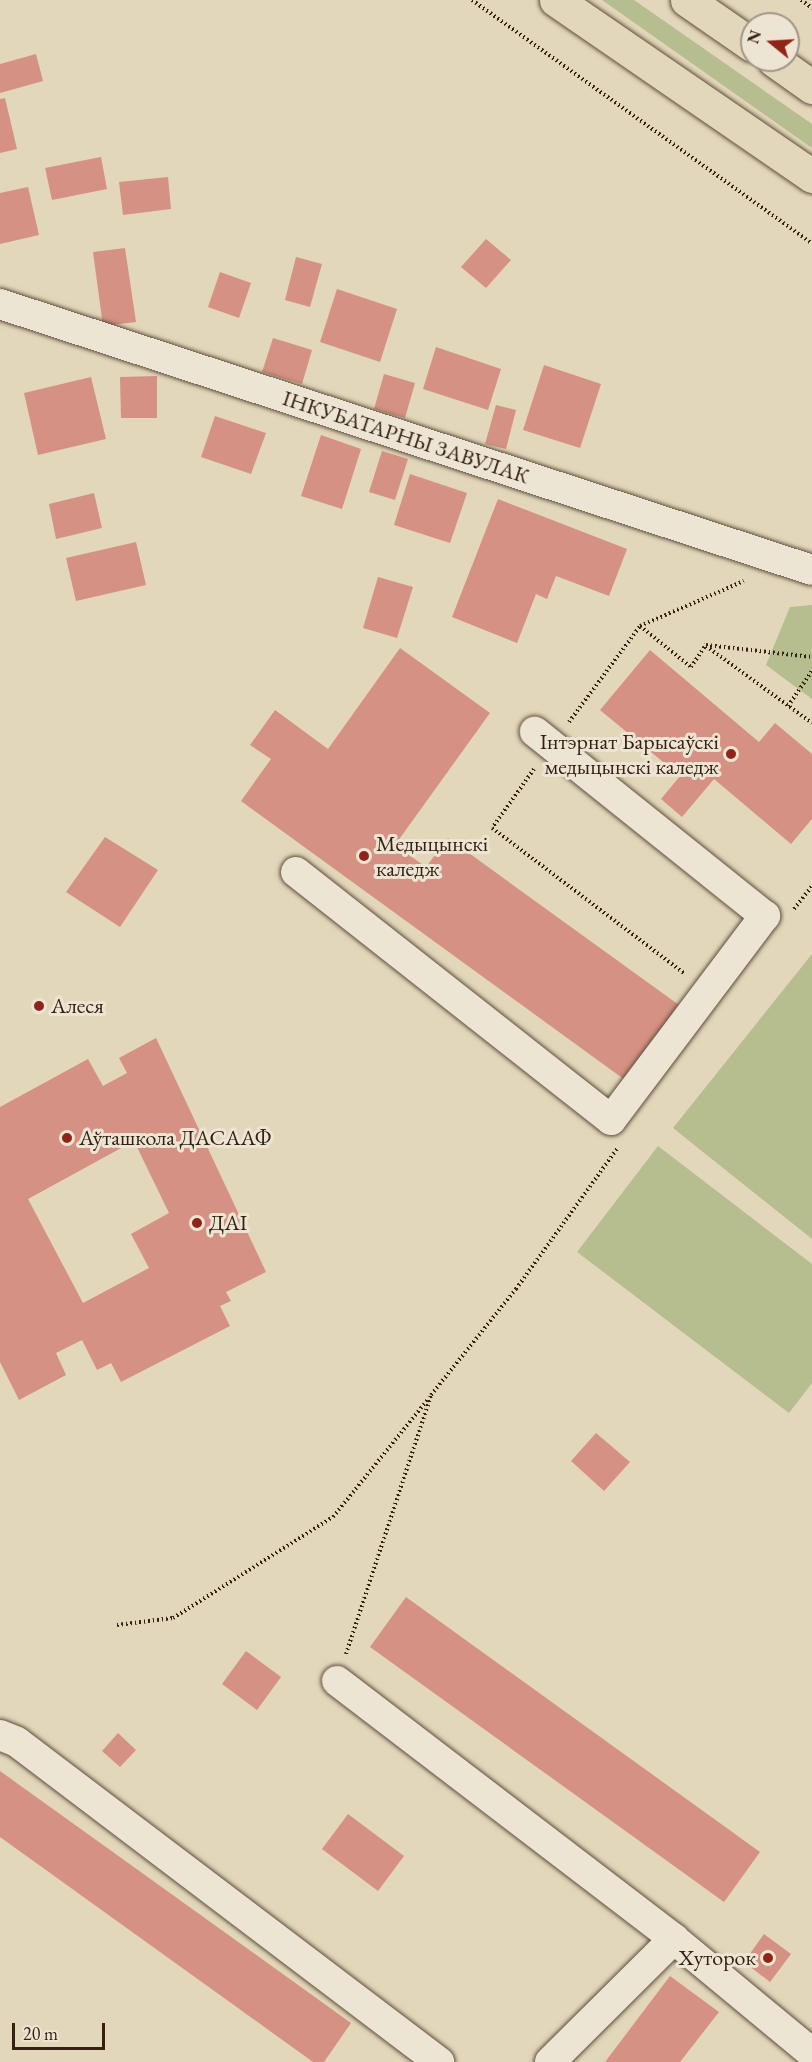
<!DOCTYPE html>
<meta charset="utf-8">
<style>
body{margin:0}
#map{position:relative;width:812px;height:2062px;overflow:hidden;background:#e3d7bb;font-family:"EB Garamond",serif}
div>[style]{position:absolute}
.green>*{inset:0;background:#b6bd8e}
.building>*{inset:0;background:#d59183}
.path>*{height:4px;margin-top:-2px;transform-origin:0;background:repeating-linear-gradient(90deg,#352012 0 1.5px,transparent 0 4.5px)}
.roads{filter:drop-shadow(0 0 2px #604e3c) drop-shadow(0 0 2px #604e3c)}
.minor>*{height:30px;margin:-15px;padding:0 15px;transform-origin:15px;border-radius:15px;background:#ede5d3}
.major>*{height:33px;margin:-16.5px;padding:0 16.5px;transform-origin:16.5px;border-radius:16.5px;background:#e3d7bb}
.dots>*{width:16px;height:16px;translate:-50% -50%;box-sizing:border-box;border:3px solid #ede5d3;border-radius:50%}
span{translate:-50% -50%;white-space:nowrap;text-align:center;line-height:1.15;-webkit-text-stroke:6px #ede5d3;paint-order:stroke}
.street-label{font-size:22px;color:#352012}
.poi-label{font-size:22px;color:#352012}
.right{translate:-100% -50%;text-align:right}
.left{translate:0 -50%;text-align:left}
.north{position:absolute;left:740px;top:12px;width:60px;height:60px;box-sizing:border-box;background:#ede5d3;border:2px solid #a39686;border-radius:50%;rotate:288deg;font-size:16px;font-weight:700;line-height:24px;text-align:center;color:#352012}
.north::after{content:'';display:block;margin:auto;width:21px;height:27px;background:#8f2418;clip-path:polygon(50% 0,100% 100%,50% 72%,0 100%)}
.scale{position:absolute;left:12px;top:2023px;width:93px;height:27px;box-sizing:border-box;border:3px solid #352012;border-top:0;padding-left:8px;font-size:18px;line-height:21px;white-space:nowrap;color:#352012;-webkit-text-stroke:4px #ede5d3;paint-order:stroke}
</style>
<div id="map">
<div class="green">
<div style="clip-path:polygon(602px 0,634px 0,812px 124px,812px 148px)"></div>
<div style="clip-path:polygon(812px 605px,812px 699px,766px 665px,790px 607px)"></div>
<div style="clip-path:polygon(812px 954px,812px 1239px,673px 1128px)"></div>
<div style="clip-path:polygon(658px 1146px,812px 1264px,812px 1383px,789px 1413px,577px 1252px)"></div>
</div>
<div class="building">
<div style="clip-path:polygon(36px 54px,43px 81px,0 93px,0 64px)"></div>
<div style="clip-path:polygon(5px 98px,17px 149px,0 153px,0 99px)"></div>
<div style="clip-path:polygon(101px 157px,107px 189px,52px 200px,45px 168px)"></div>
<div style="clip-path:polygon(168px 177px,171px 209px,123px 215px,119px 182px)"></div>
<div style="clip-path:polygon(28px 187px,39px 235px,0 244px,0 193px)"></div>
<div style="clip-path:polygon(486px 239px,511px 260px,486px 288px,461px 267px)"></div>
<div style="clip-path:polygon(125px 248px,136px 322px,103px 326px,93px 252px)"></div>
<div style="clip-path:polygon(296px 257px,322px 264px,310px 307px,285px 300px)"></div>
<div style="clip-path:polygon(220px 272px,251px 283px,239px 318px,208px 307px)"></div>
<div style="clip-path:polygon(337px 289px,397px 309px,380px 362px,320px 342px)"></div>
<div style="clip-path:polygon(273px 338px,312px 350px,302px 384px,262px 372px)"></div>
<div style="clip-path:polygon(436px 347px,501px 369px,488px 410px,423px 389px)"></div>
<div style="clip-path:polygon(544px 365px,601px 384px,580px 448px,523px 430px)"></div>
<div style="clip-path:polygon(384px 374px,415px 383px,405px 418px,374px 409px)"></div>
<div style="clip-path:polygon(157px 376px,157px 418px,121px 418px,120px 377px)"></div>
<div style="clip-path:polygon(91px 377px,106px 439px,38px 455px,24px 393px)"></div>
<div style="clip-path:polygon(496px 405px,516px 410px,506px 449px,485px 444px)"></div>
<div style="clip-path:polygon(215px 416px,266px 433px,251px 474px,201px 457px)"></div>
<div style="clip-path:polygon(321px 435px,361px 449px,342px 509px,301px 496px)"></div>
<div style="clip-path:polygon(382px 451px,408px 459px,395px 500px,369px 492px)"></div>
<div style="clip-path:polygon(410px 474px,467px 493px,450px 543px,394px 525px)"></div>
<div style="clip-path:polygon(94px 493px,102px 528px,56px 539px,49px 504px)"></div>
<div style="clip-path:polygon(498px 499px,627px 549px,609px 596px,556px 576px,547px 599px,536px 594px,517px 643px,452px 617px)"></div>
<div style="clip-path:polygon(136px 542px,146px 585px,76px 601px,66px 558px)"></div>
<div style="clip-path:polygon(378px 577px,413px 587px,397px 638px,363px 628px)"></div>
<div style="clip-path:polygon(400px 648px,490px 713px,395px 845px,426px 867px,448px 838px,679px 1005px,625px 1080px,241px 801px,271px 759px,250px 745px,275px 710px,328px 749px)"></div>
<div style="clip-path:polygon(650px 650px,759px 742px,775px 723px,812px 754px,812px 819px,791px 844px,714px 779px,682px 817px,661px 799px,680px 776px,600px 710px)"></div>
<div style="clip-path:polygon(105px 837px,158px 870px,120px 927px,66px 892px)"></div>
<div style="clip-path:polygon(evenodd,156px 1038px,266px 1272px,226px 1292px,231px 1301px,220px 1306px,230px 1326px,121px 1382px,111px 1363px,97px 1370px,82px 1340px,56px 1353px,66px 1375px,19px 1400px,0 1362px,0 1107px,88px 1059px,103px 1086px,127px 1073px,119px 1058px,156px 1038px,134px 1141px,169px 1213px,131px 1234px,149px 1268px,83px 1303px,28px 1199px,134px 1141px)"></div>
<div style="clip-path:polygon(596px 1433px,630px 1462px,604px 1491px,571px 1461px)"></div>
<div style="clip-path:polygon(406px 1597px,760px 1852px,724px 1902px,370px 1647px)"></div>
<div style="clip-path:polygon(246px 1651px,281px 1677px,257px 1710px,222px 1684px)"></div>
<div style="clip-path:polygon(118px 1733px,136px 1750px,120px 1767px,102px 1751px)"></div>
<div style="clip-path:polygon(0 1771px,351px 2023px,324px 2062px,313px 2062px,0 1837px)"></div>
<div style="clip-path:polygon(348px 1814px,404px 1856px,378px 1891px,322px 1849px)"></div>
<div style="clip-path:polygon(764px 1934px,791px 1954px,770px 1982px,744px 1962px)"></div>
<div style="clip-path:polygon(670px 1976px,719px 2012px,680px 2062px,605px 2062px)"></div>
</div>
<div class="path">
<div style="left:472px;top:0;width:418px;rotate:35.6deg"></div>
<div style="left:801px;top:0;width:14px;rotate:36deg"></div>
<div style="left:640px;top:626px;width:113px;rotate:-23.4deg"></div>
<div style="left:706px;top:646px;width:131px;rotate:36deg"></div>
<div style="left:788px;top:706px;width:42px;rotate:-55.6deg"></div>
<div style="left:569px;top:722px;width:119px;rotate:-53.5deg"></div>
<div style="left:640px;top:626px;width:65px;rotate:38.8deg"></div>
<div style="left:691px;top:667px;width:27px;rotate:-56deg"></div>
<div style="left:706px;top:645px;width:107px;rotate:6.5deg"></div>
<div style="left:534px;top:769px;width:72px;rotate:125.4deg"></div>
<div style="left:492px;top:828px;width:241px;rotate:37.1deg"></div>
<div style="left:794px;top:909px;width:29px;rotate:-52deg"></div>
<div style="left:117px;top:1625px;width:56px;rotate:-7.1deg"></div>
<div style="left:173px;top:1618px;width:189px;rotate:-32.3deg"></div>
<div style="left:333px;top:1517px;width:153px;rotate:-51.1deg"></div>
<div style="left:346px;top:1654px;width:273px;rotate:-71.8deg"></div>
<div style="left:431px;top:1395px;width:136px;rotate:-51.3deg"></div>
<div style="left:516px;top:1289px;width:173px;rotate:-54.2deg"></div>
</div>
<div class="roads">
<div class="minor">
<div style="left:0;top:304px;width:854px;rotate:18.14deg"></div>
<div style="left:296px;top:872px;width:401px;rotate:38.2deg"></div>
<div style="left:611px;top:1120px;width:256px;rotate:-53deg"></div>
<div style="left:765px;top:916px;width:295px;rotate:-141.3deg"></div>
<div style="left:337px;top:1681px;width:424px;rotate:37.4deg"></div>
<div style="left:0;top:1735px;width:18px;rotate:22deg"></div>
<div style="left:17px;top:1742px;width:530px;rotate:37.17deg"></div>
<div style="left:550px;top:2062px;width:175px;rotate:-44.8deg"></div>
<div style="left:674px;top:1939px;width:179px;rotate:39.6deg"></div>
</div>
<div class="major">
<div style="left:556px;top:0;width:311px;rotate:34.5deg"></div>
<div style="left:687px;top:0;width:79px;rotate:34.7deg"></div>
<div style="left:774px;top:60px;width:47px;rotate:35.4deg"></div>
</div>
</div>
<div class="dots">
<div style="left:731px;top:754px;background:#8f2418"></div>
<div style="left:364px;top:856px;background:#8f2418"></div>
<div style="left:39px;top:1006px;background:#8f2418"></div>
<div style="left:67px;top:1138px;background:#8f2418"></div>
<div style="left:197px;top:1223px;background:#8f2418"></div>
<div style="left:768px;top:1958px;background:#8f2418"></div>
</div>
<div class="street-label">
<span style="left:406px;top:437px;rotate:18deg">ІНКУБАТАРНЫ ЗАВУЛАК</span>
</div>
<div class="poi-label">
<span class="right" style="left:719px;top:754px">Інтэрнат Барысаўскі<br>медыцынскі каледж</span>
<span class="left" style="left:376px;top:856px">Медыцынскі<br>каледж</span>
<span class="left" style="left:51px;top:1006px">Алеся</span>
<span class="left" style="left:79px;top:1138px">Аўташкола ДАСААФ</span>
<span class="left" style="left:209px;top:1223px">ДАІ</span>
<span class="right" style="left:756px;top:1958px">Хуторок</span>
</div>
<div class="north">N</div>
<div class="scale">20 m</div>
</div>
